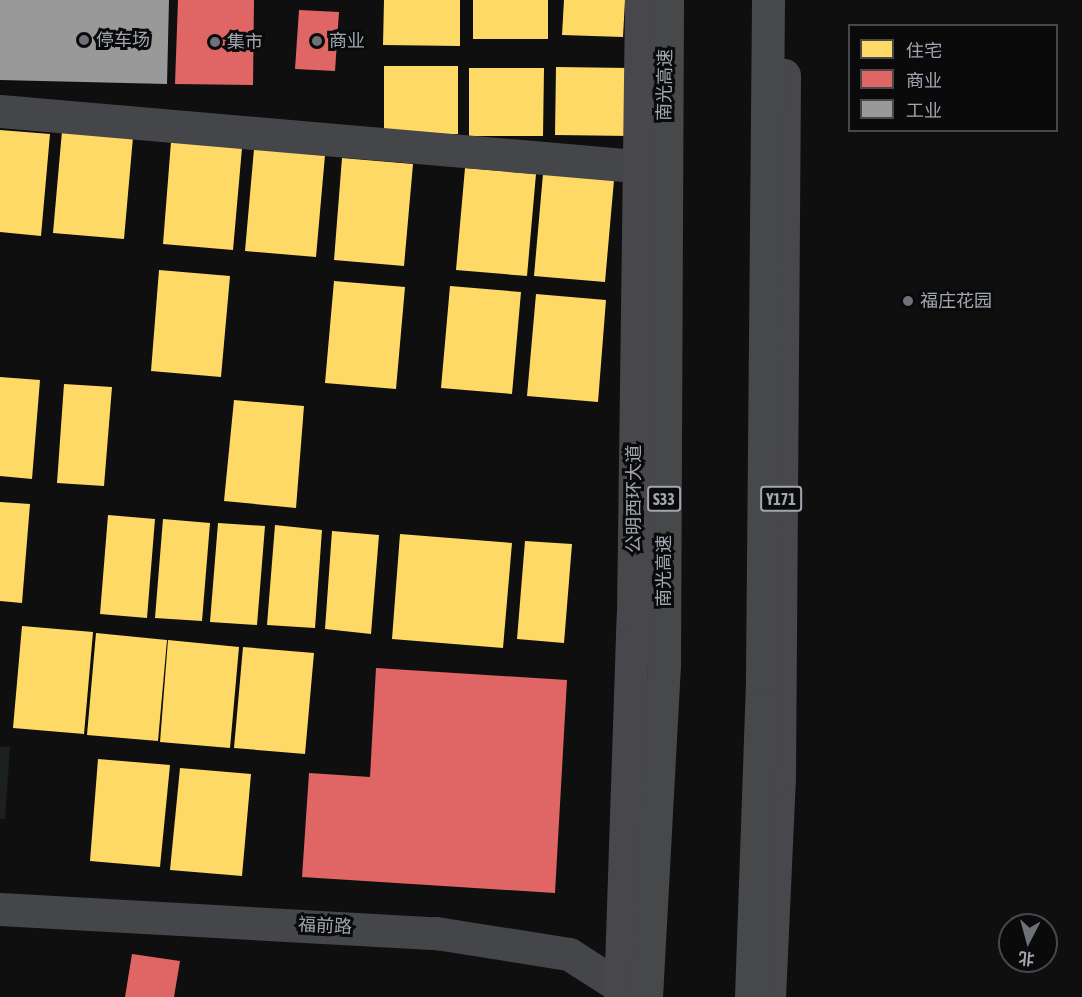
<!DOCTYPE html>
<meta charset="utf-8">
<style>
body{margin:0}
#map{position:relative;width:1082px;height:997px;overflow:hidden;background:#0f0f10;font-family:"Asap Condensed","Noto Sans SC",sans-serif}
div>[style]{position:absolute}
.green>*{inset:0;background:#1c211d}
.homes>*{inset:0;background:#ffd966}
.shops>*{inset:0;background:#e06666}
.industry>*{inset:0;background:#999}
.minor>*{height:33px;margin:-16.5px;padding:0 16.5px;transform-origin:16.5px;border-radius:16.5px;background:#454649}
.primary>*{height:33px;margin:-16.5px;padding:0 16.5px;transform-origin:16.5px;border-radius:16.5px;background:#48484c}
.motorway>*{height:33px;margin:-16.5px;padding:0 16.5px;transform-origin:16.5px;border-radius:16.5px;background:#47484a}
.dots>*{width:16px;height:16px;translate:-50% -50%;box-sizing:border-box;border:3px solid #0a0a0b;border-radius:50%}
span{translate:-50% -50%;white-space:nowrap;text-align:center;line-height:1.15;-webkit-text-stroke:6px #0a0a0b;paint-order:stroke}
.shield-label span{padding:2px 4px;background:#0a0a0b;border:2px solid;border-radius:4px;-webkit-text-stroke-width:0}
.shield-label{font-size:16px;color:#a1a6b0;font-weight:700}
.poi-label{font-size:18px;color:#a1a6b0}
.left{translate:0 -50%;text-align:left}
.street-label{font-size:18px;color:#a1a6b0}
.legend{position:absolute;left:848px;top:24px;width:210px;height:108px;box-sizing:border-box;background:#0a0a0b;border:2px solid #46484d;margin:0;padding:8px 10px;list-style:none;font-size:18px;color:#a1a6b0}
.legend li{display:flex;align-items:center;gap:12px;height:30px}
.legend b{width:30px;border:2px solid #46484d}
.north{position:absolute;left:998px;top:913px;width:60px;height:60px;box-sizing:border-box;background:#0a0a0b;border:2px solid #46484d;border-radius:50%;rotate:186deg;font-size:16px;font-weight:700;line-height:24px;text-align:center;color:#a1a6b0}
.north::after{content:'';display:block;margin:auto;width:21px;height:27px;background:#6e7178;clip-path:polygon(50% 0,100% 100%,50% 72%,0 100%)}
</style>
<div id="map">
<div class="green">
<div style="clip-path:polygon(0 746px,10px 747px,5px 819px,0 819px)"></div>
</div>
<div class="homes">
<div style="clip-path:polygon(384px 0,460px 0,460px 46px,383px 45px)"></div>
<div style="clip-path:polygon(473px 0,548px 0,548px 39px,473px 39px)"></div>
<div style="clip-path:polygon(564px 0,625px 0,623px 37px,562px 35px)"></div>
<div style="clip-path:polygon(384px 66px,458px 66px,458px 134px,384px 134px)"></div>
<div style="clip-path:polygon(556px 67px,630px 68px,630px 136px,555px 135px)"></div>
<div style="clip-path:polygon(469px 68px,544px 68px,543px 136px,469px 136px)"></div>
<div style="clip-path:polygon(0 130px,50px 134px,41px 236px,0 232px)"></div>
<div style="clip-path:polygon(62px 131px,133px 137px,124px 239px,53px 233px)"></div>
<div style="clip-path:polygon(171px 142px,242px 148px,233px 250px,163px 244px)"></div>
<div style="clip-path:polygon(254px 149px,325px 155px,316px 257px,245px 251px)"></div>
<div style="clip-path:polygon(342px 158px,413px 164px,404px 266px,334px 260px)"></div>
<div style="clip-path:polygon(465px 168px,536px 174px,527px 276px,456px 270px)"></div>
<div style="clip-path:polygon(543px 174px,614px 180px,605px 282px,534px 276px)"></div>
<div style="clip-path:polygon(159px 270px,230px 276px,221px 377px,151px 371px)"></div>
<div style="clip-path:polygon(334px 281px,405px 287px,396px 389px,325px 383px)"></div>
<div style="clip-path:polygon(450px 286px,521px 292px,512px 394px,441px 388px)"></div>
<div style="clip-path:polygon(536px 294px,606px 300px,598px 402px,527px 396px)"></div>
<div style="clip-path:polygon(0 377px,40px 380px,32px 479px,0 476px)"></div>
<div style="clip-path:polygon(64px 384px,112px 387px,104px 486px,57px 483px)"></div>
<div style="clip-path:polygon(234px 400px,304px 406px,296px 508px,224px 501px)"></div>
<div style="clip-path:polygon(0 502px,30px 504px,22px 603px,0 601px)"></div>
<div style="clip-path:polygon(108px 515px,155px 519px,147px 618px,100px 614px)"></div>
<div style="clip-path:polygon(163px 519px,210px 523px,202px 621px,155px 618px)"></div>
<div style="clip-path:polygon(218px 523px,265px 526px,257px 625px,210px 622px)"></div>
<div style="clip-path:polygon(275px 525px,322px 530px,315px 628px,267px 625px)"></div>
<div style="clip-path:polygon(332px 531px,379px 535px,371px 634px,325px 629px)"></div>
<div style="clip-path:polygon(400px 534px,512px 543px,503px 648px,392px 639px)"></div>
<div style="clip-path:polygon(525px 541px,572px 544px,564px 643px,517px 639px)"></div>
<div style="clip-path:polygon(22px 626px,93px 632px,84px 734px,13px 728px)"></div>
<div style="clip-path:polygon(96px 633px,167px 640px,158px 741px,87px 735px)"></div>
<div style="clip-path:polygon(168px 640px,239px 647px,230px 748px,160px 742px)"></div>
<div style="clip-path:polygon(243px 647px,314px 653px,305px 754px,234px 748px)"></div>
<div style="clip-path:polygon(98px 759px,170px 765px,160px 867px,90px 861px)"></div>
<div style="clip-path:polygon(180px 768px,251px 774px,242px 876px,170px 870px)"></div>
</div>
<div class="shops">
<div style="clip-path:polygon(178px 0,254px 0,253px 85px,175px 84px)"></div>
<div style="clip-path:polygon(299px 10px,339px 12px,335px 71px,295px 69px)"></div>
<div style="clip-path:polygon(376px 668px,567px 680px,555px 893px,302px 877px,309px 773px,370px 777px)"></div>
<div style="clip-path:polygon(132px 954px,180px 961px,174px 997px,125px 997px)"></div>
</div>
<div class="industry">
<div style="clip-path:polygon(0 0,169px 0,167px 84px,0 80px)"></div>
</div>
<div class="minor">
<div style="left:0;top:111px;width:638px;rotate:4.94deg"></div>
<div style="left:0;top:909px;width:437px;rotate:3.2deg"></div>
<div style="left:436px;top:933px;width:135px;rotate:9deg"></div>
<div style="left:569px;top:954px;width:80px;rotate:32.7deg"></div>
</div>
<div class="primary">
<div style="left:620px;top:997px;width:382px;rotate:-88.1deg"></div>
<div style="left:633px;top:615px;width:615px;rotate:-89.25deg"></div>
<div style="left:769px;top:997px;width:219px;rotate:-87.4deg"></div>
<div style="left:779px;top:778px;width:703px;rotate:-89.59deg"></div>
</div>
<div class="motorway">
<div style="left:646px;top:997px;width:332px;rotate:-86.9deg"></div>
<div style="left:664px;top:665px;width:665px;rotate:-89.74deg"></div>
<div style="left:751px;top:997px;width:321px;rotate:-88deg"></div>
<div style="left:762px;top:676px;width:676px;rotate:-89.49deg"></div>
</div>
<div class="dots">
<div style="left:84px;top:40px;background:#6e7178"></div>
<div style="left:317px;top:41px;background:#6e7178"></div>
<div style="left:215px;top:42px;background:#6e7178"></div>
<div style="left:908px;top:301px;background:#6e7178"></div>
</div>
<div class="shield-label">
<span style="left:664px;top:499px">S33</span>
<span style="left:781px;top:499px">Y171</span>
</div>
<div class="poi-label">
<span class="left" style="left:96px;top:40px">停车场</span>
<span class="left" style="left:329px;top:41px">商业</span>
<span class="left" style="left:227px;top:42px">集市</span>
<span class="left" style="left:920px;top:301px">福庄花园</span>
</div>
<div class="street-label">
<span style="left:665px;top:85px;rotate:-89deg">南光高速</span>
<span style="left:634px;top:499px;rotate:-90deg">公明西环大道</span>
<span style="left:664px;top:571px;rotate:-90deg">南光高速</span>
<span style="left:325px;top:926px;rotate:3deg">福前路</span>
</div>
<ul class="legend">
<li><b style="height:16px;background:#ffd966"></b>住宅</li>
<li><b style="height:16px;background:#e06666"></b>商业</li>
<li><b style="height:16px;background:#999"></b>工业</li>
</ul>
<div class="north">北</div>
</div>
